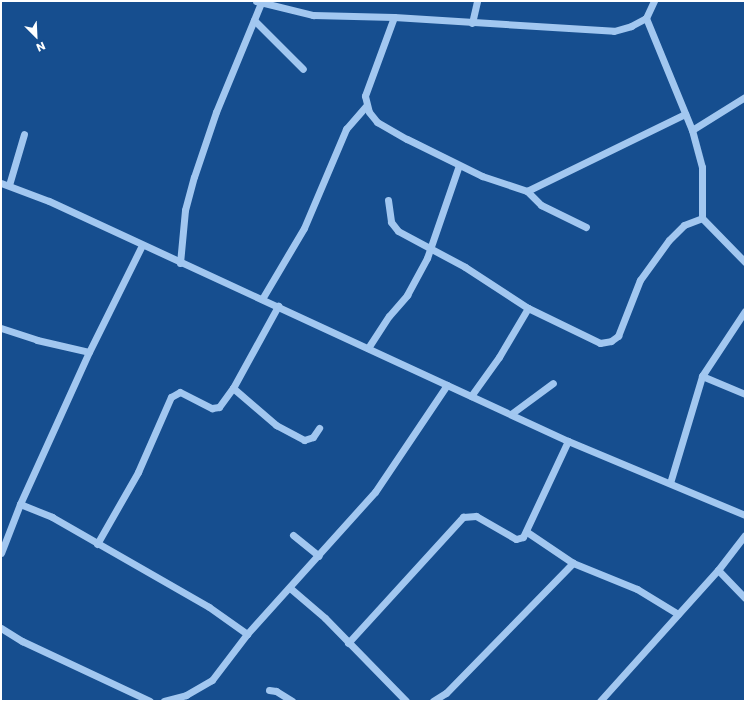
<!DOCTYPE html>
<style>
body{margin:0}
#map{position:relative;width:746px;height:702px;overflow:hidden;background:#164e8f;font-family:Poppins,sans-serif}
div>[style]{position:absolute}
.minor>*{height:7px;margin:-3.5px;padding:0 3.5px;transform-origin:3.5px;border-radius:3.5px;background:#a2c7f0}
span{translate:-50% -50%;white-space:nowrap;text-align:center;line-height:1.15;-webkit-text-stroke:4px #164e8f;paint-order:stroke}
.frame{position:absolute;inset:0;border:2px solid #fff;pointer-events:none}
.north{position:absolute;left:16px;top:16px;width:40px;height:40px;-webkit-text-stroke:3px #164e8f;paint-order:stroke;rotate:156deg;font-size:11px;font-weight:700;line-height:16px;text-align:center;color:#fff}
.north::after{content:'';display:block;margin:auto;width:14px;height:18px;background:#fff;clip-path:polygon(50% 0,100% 100%,50% 72%,0 100%)}
</style>
<div id="map">
<div class="minor">
<div style="left:256px;top:1px;width:59px;rotate:13.8deg"></div>
<div style="left:313px;top:15px;width:81px;rotate:1.4deg"></div>
<div style="left:394px;top:17px;width:220px;rotate:3.6deg"></div>
<div style="left:614px;top:31px;width:18px;rotate:-16deg"></div>
<div style="left:631px;top:26px;width:17px;rotate:-28deg"></div>
<div style="left:646px;top:18px;width:19px;rotate:-65deg"></div>
<div style="left:394px;top:17px;width:84px;rotate:110.2deg"></div>
<div style="left:365px;top:96px;width:16px;rotate:76deg"></div>
<div style="left:369px;top:112px;width:13px;rotate:51deg"></div>
<div style="left:377px;top:122px;width:34px;rotate:30deg"></div>
<div style="left:407px;top:139px;width:84px;rotate:26.3deg"></div>
<div style="left:482px;top:176px;width:47px;rotate:18.4deg"></div>
<div style="left:527px;top:191px;width:176px;rotate:-26deg"></div>
<div style="left:646px;top:18px;width:121px;rotate:67.7deg"></div>
<div style="left:692px;top:130px;width:38px;rotate:75deg"></div>
<div style="left:702px;top:167px;width:51px;rotate:90deg"></div>
<div style="left:702px;top:218px;width:62px;rotate:45.7deg"></div>
<div style="left:254px;top:20px;width:69px;rotate:45deg"></div>
<div style="left:472px;top:23px;width:23px;rotate:-77deg"></div>
<div style="left:692px;top:130px;width:62px;rotate:-31.9deg"></div>
<div style="left:1px;top:183px;width:51px;rotate:20.6deg"></div>
<div style="left:49px;top:201px;width:572px;rotate:24.82deg"></div>
<div style="left:568px;top:441px;width:192px;rotate:22.7deg"></div>
<div style="left:9px;top:185px;width:53px;rotate:-73.6deg"></div>
<div style="left:527px;top:191px;width:20px;rotate:45deg"></div>
<div style="left:541px;top:205px;width:50px;rotate:26.1deg"></div>
<div style="left:388px;top:200px;width:22px;rotate:82deg"></div>
<div style="left:391px;top:222px;width:11px;rotate:52deg"></div>
<div style="left:398px;top:231px;width:76px;rotate:28.2deg"></div>
<div style="left:465px;top:267px;width:75px;rotate:33.1deg"></div>
<div style="left:528px;top:308px;width:80px;rotate:25.9deg"></div>
<div style="left:600px;top:343px;width:11px;rotate:-10deg"></div>
<div style="left:611px;top:341px;width:9px;rotate:-36deg"></div>
<div style="left:618px;top:336px;width:60px;rotate:-68.6deg"></div>
<div style="left:640px;top:280px;width:49px;rotate:-54.1deg"></div>
<div style="left:669px;top:240px;width:21px;rotate:-45deg"></div>
<div style="left:684px;top:225px;width:19px;rotate:-21deg"></div>
<div style="left:180px;top:263px;width:53px;rotate:-84.6deg"></div>
<div style="left:185px;top:210px;width:34px;rotate:-75deg"></div>
<div style="left:194px;top:177px;width:69px;rotate:-71.3deg"></div>
<div style="left:216px;top:112px;width:118px;rotate:-67.6deg"></div>
<div style="left:262px;top:299px;width:82px;rotate:-59.4deg"></div>
<div style="left:304px;top:228px;width:108px;rotate:-67deg"></div>
<div style="left:346px;top:129px;width:30px;rotate:-49deg"></div>
<div style="left:1px;top:328px;width:38px;rotate:18deg"></div>
<div style="left:37px;top:340px;width:53px;rotate:13deg"></div>
<div style="left:368px;top:348px;width:38px;rotate:-57deg"></div>
<div style="left:389px;top:316px;width:28px;rotate:-49deg"></div>
<div style="left:407px;top:295px;width:42px;rotate:-61.6deg"></div>
<div style="left:427px;top:258px;width:98px;rotate:-71deg"></div>
<div style="left:702px;top:376px;width:47px;rotate:22.7deg"></div>
<div style="left:233px;top:388px;width:57px;rotate:40.7deg"></div>
<div style="left:276px;top:425px;width:32px;rotate:28deg"></div>
<div style="left:304px;top:440px;width:9px;rotate:-18deg"></div>
<div style="left:313px;top:437px;width:11px;rotate:-56deg"></div>
<div style="left:471px;top:396px;width:48px;rotate:-54.3deg"></div>
<div style="left:499px;top:357px;width:57px;rotate:-59.4deg"></div>
<div style="left:511px;top:414px;width:52px;rotate:-36.4deg"></div>
<div style="left:670px;top:483px;width:112px;rotate:-73.3deg"></div>
<div style="left:702px;top:376px;width:78px;rotate:-56.5deg"></div>
<div style="left:20px;top:504px;width:167px;rotate:-65.6deg"></div>
<div style="left:89px;top:352px;width:119px;rotate:-63.6deg"></div>
<div style="left:527px;top:532px;width:55px;rotate:34deg"></div>
<div style="left:573px;top:563px;width:69px;rotate:22.1deg"></div>
<div style="left:637px;top:589px;width:48px;rotate:31.4deg"></div>
<div style="left:293px;top:535px;width:33px;rotate:39deg"></div>
<div style="left:97px;top:544px;width:83px;rotate:-60.3deg"></div>
<div style="left:138px;top:472px;width:82px;rotate:-66.3deg"></div>
<div style="left:171px;top:397px;width:10px;rotate:-29deg"></div>
<div style="left:180px;top:392px;width:36px;rotate:27deg"></div>
<div style="left:212px;top:408px;width:7px;rotate:-8deg"></div>
<div style="left:219px;top:407px;width:24px;rotate:-54deg"></div>
<div style="left:233px;top:388px;width:94px;rotate:-61.2deg"></div>
<div style="left:1px;top:553px;width:53px;rotate:-68.8deg"></div>
<div style="left:20px;top:504px;width:35px;rotate:22deg"></div>
<div style="left:52px;top:517px;width:181px;rotate:29.8deg"></div>
<div style="left:209px;top:607px;width:47px;rotate:35.4deg"></div>
<div style="left:718px;top:570px;width:39px;rotate:46deg"></div>
<div style="left:290px;top:588px;width:46px;rotate:40.6deg"></div>
<div style="left:325px;top:618px;width:116px;rotate:45.7deg"></div>
<div style="left:1px;top:628px;width:25px;rotate:32deg"></div>
<div style="left:22px;top:641px;width:141px;rotate:25.1deg"></div>
<div style="left:348px;top:643px;width:171px;rotate:-47.6deg"></div>
<div style="left:463px;top:517px;width:13px;rotate:-4deg"></div>
<div style="left:476px;top:516px;width:46px;rotate:29.9deg"></div>
<div style="left:516px;top:539px;width:7px;rotate:-16deg"></div>
<div style="left:523px;top:537px;width:106px;rotate:-64.9deg"></div>
<div style="left:269px;top:690px;width:7px;rotate:8deg"></div>
<div style="left:276px;top:691px;width:19px;rotate:32deg"></div>
<div style="left:164px;top:701px;width:23px;rotate:-15deg"></div>
<div style="left:186px;top:695px;width:30px;rotate:-30deg"></div>
<div style="left:212px;top:680px;width:58px;rotate:-52.7deg"></div>
<div style="left:247px;top:634px;width:191px;rotate:-48deg"></div>
<div style="left:375px;top:492px;width:129px;rotate:-56.1deg"></div>
<div style="left:433px;top:701px;width:15px;rotate:-32deg"></div>
<div style="left:446px;top:693px;width:182px;rotate:-45.7deg"></div>
<div style="left:600px;top:701px;width:176px;rotate:-48deg"></div>
<div style="left:718px;top:570px;width:44px;rotate:-52.4deg"></div>
</div>
<div class="frame"></div>
<div class="north">N</div>
</div>
